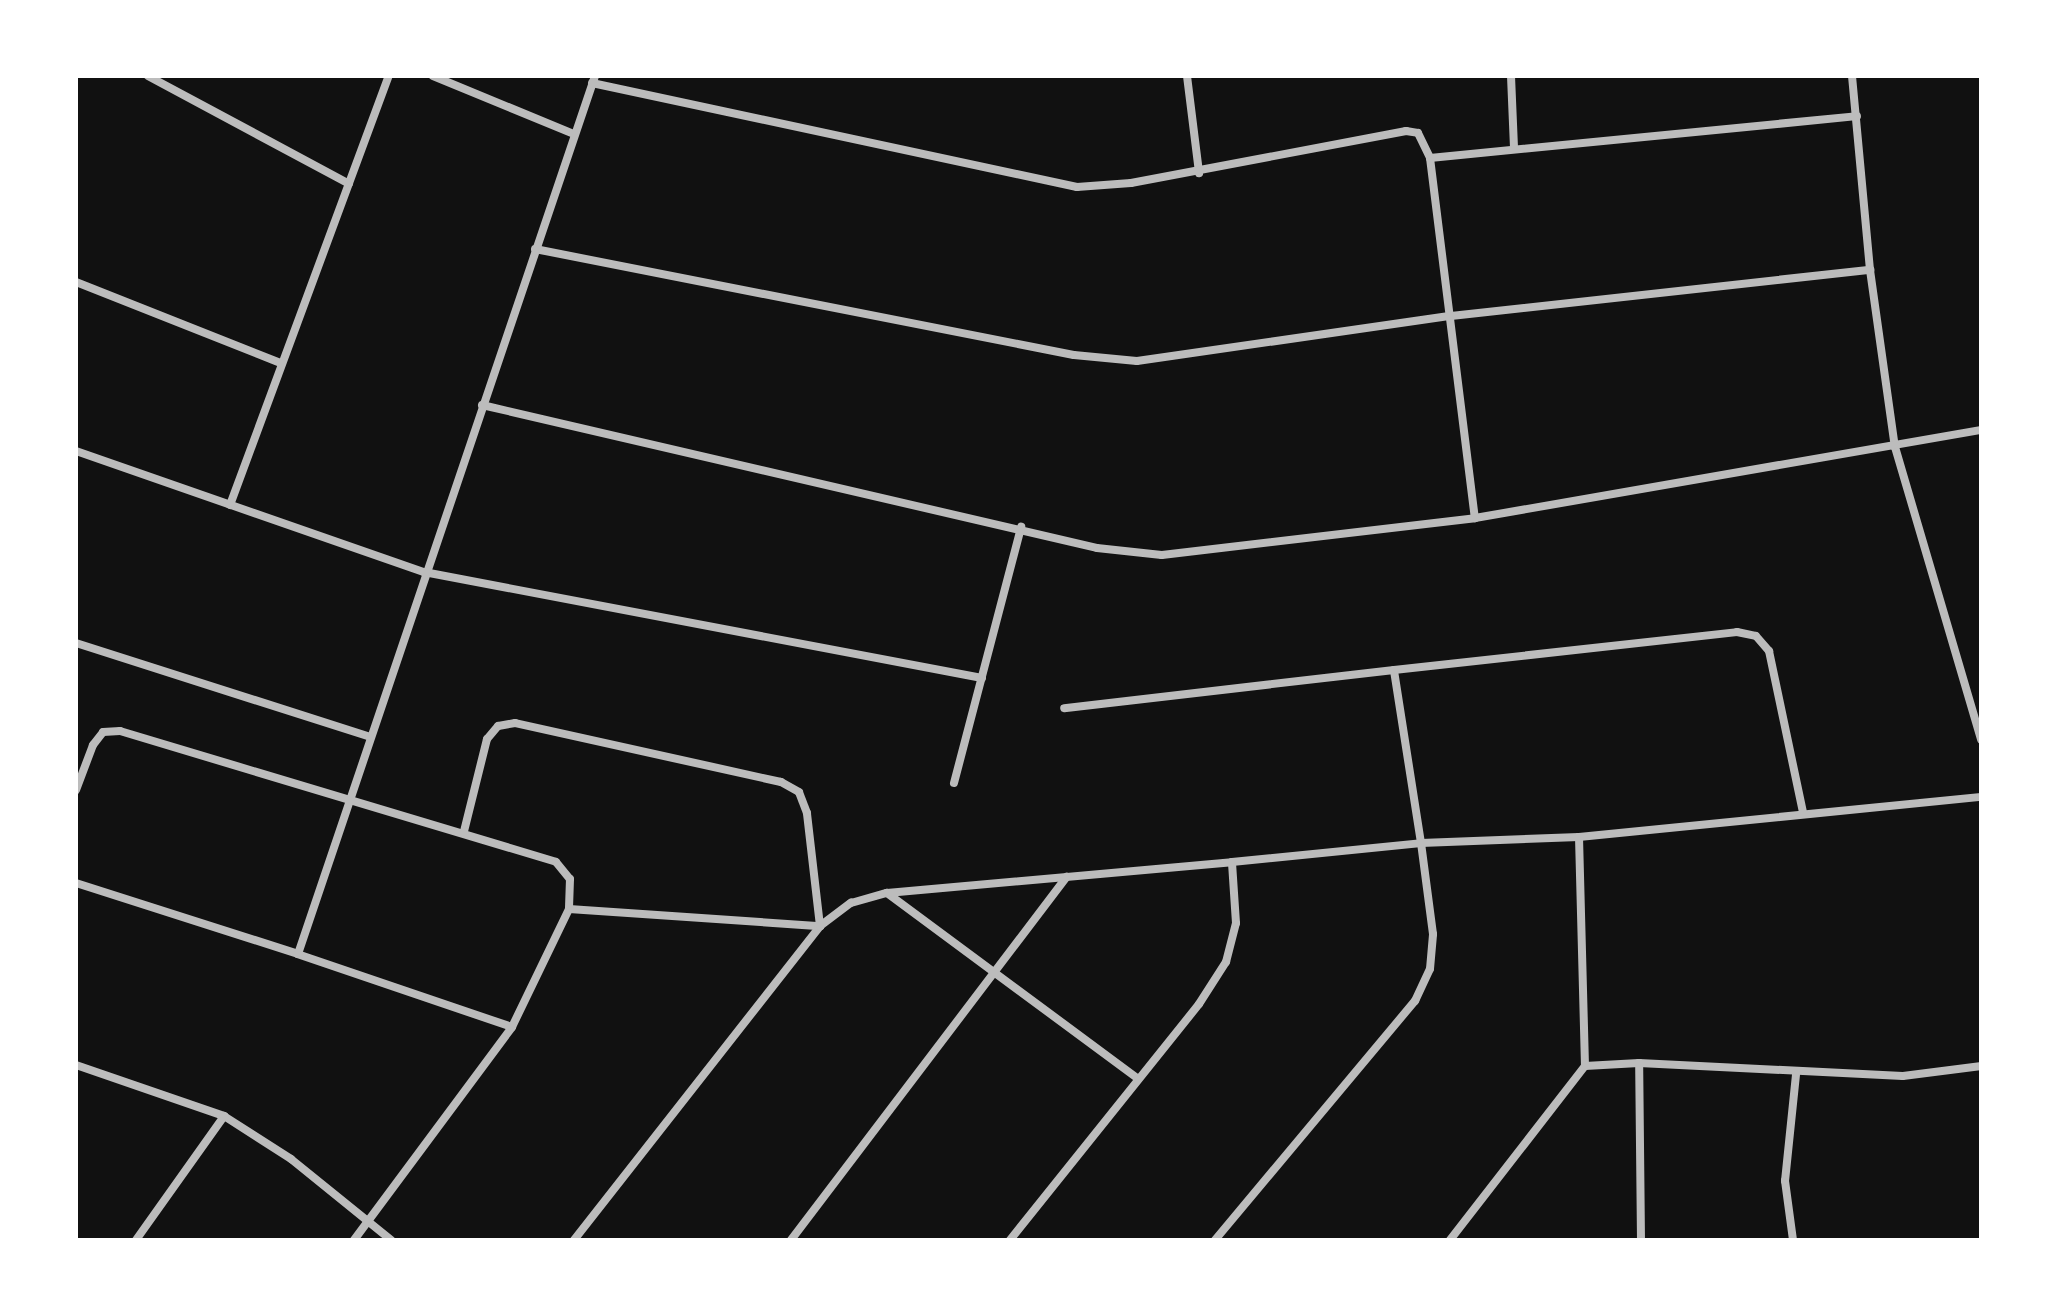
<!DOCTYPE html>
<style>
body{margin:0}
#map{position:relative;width:2057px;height:1316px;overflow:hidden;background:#111;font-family:Inter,sans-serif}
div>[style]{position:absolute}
.minor>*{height:8px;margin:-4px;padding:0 4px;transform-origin:4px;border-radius:4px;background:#bcbcbc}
span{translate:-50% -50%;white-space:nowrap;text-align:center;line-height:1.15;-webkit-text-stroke:6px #fff;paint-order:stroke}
.frame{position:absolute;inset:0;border:78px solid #fff;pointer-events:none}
</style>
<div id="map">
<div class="minor">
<div style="left:148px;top:76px;width:228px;rotate:28.2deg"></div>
<div style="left:433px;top:76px;width:152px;rotate:22.4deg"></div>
<div style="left:1187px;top:76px;width:98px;rotate:82.9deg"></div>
<div style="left:1511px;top:76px;width:73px;rotate:87.6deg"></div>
<div style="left:1852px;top:76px;width:195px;rotate:84.7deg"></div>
<div style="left:1870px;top:270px;width:179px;rotate:82deg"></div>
<div style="left:1895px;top:447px;width:305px;rotate:73.6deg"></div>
<div style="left:592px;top:83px;width:496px;rotate:12.1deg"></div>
<div style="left:1077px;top:187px;width:54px;rotate:-4.2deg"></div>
<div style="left:1131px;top:183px;width:280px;rotate:-10.7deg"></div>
<div style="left:1406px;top:131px;width:12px;rotate:9deg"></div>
<div style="left:1418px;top:133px;width:28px;rotate:64deg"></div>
<div style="left:1430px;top:158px;width:363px;rotate:82.9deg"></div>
<div style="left:1430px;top:158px;width:429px;rotate:-5.6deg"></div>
<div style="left:535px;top:249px;width:549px;rotate:11.13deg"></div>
<div style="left:1074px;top:355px;width:63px;rotate:5.4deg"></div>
<div style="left:1137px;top:361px;width:317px;rotate:-8.2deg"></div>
<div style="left:1451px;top:316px;width:422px;rotate:-6.3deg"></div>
<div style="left:76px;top:282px;width:220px;rotate:21.6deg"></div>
<div style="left:482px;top:405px;width:631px;rotate:13.09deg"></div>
<div style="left:1097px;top:548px;width:65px;rotate:6.1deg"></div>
<div style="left:1162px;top:555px;width:315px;rotate:-6.7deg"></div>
<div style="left:1475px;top:518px;width:514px;rotate:-9.87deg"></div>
<div style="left:76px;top:451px;width:368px;rotate:19.2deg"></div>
<div style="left:424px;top:572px;width:568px;rotate:10.76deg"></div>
<div style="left:230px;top:505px;width:458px;rotate:-69.7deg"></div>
<div style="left:76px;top:643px;width:306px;rotate:17.7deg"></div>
<div style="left:1394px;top:670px;width:345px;rotate:-6.3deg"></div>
<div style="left:1737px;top:632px;width:19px;rotate:12deg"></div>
<div style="left:1756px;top:636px;width:20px;rotate:49deg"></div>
<div style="left:1769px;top:651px;width:166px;rotate:78.1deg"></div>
<div style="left:954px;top:783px;width:265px;rotate:-75.3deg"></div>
<div style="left:76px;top:790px;width:48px;rotate:-69.3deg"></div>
<div style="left:93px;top:745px;width:16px;rotate:-52deg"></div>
<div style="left:103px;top:732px;width:17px;rotate:-3deg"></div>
<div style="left:120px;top:731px;width:455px;rotate:16.7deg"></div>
<div style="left:556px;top:862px;width:22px;rotate:51deg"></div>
<div style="left:570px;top:879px;width:30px;rotate:92deg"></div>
<div style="left:1579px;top:837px;width:229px;rotate:88.5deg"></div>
<div style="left:76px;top:883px;width:233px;rotate:17.7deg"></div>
<div style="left:887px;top:893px;width:310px;rotate:36.5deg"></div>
<div style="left:512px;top:1027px;width:226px;rotate:-161.2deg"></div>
<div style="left:298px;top:954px;width:927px;rotate:-71.31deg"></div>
<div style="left:76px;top:1065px;width:157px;rotate:19deg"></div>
<div style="left:136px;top:1240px;width:152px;rotate:-54.6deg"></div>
<div style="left:224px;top:1116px;width:80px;rotate:32.7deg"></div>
<div style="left:291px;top:1159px;width:129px;rotate:39deg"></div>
<div style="left:354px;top:1240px;width:265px;rotate:-53.4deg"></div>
<div style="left:512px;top:1027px;width:131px;rotate:-64.2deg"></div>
<div style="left:569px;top:909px;width:252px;rotate:3.9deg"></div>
<div style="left:820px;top:926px;width:114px;rotate:-96.6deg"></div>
<div style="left:807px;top:813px;width:22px;rotate:-111deg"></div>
<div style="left:799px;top:792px;width:21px;rotate:-151deg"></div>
<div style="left:781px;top:782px;width:272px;rotate:-167.5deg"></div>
<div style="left:515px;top:723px;width:17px;rotate:170deg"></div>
<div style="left:498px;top:726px;width:17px;rotate:130deg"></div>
<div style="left:487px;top:739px;width:95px;rotate:104deg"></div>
<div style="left:574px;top:1240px;width:399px;rotate:-51.9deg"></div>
<div style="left:820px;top:926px;width:39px;rotate:-37deg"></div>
<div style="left:851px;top:903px;width:37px;rotate:-16deg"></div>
<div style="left:887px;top:893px;width:346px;rotate:-5.1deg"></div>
<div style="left:791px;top:1240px;width:456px;rotate:-52.8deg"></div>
<div style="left:1010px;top:1240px;width:302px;rotate:-51.3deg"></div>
<div style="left:1199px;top:1004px;width:50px;rotate:-57.3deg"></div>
<div style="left:1226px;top:962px;width:40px;rotate:-75.6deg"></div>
<div style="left:1236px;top:923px;width:61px;rotate:-93.8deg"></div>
<div style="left:1232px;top:862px;width:190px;rotate:-5.7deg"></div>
<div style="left:1421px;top:843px;width:175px;rotate:-98.9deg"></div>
<div style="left:1394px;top:670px;width:332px;rotate:173.4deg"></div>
<div style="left:1215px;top:1240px;width:312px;rotate:-50.1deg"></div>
<div style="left:1415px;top:1001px;width:35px;rotate:-65deg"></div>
<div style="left:1430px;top:969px;width:35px;rotate:-85deg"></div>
<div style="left:1433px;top:934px;width:92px;rotate:-97.5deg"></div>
<div style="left:1421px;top:843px;width:158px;rotate:-2.2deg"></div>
<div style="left:1579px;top:837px;width:404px;rotate:-5.7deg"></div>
<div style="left:1450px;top:1240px;width:220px;rotate:-52.2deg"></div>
<div style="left:1585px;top:1066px;width:54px;rotate:-3.2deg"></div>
<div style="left:1641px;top:1240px;width:177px;rotate:-90.6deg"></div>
<div style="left:1639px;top:1063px;width:264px;rotate:2.8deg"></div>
<div style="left:1903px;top:1076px;width:79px;rotate:-7.3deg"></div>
<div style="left:1793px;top:1240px;width:60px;rotate:-97.7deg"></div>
<div style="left:1785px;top:1181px;width:107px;rotate:-84.1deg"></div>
</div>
<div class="frame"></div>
</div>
